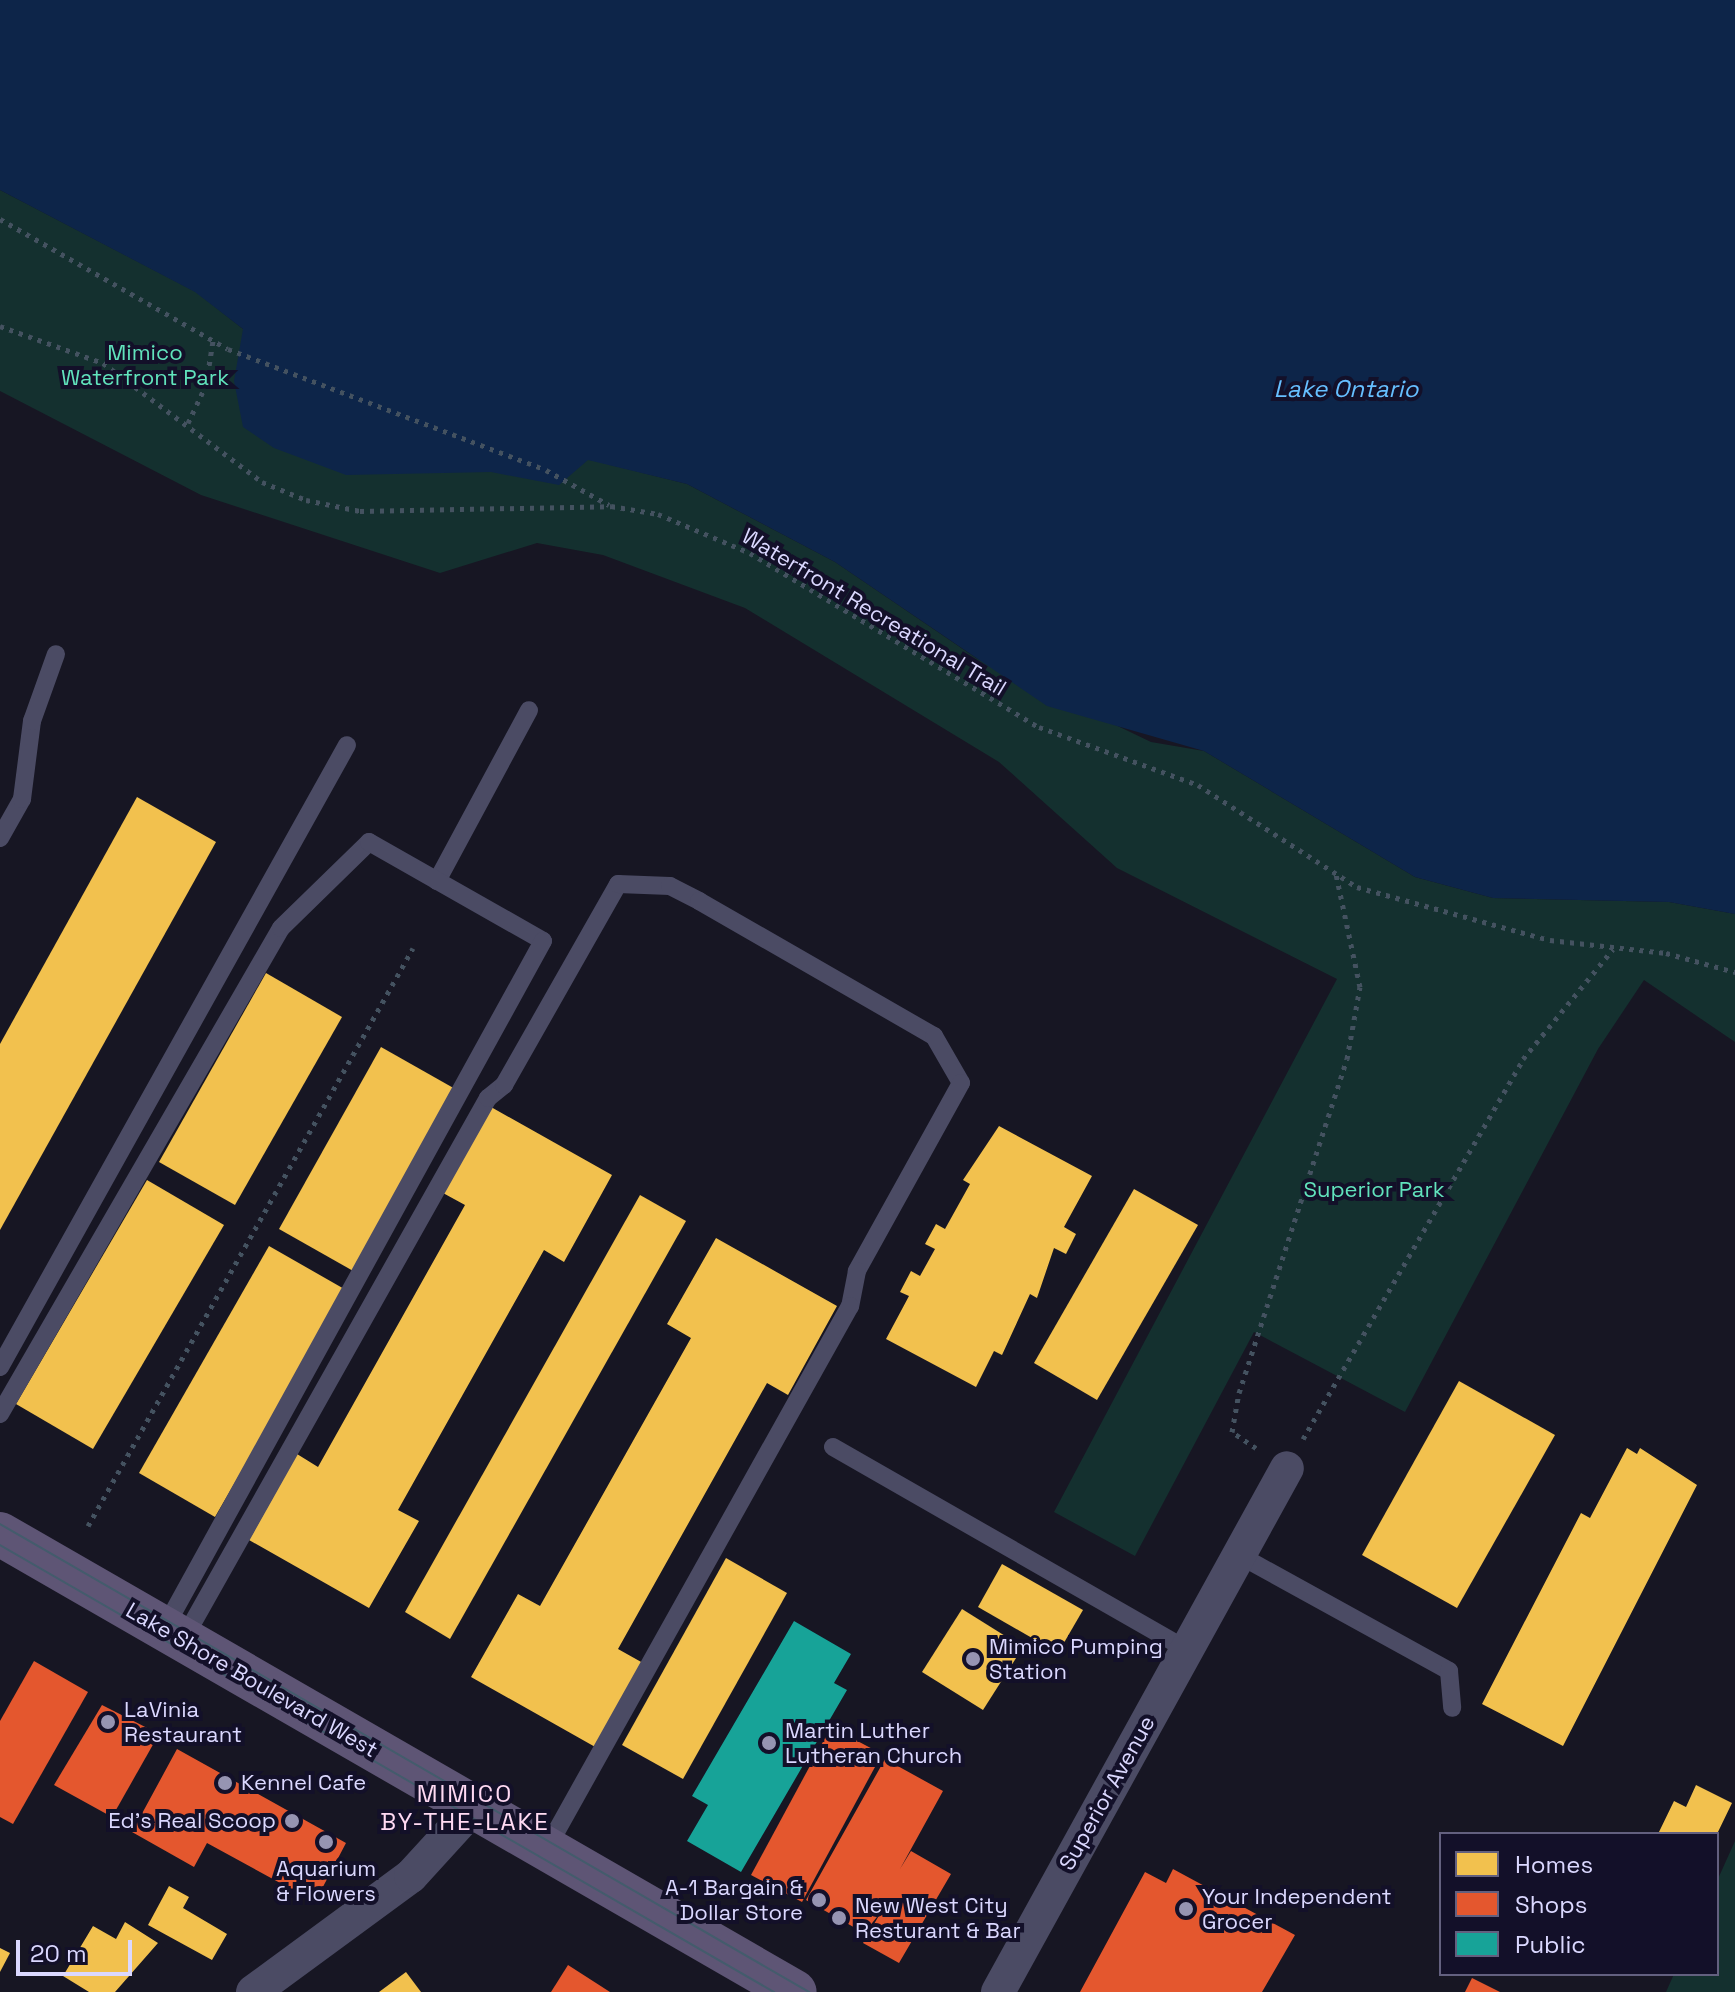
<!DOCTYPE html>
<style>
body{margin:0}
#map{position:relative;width:1735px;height:1992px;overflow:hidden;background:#171623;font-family:"Space Grotesk",sans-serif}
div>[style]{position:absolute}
.green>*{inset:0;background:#14302f}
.water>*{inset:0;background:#0d2549}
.homes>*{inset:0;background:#f2c14e}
.shops>*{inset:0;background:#e4572e}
.public>*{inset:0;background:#17a398}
.path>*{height:5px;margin-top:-2.5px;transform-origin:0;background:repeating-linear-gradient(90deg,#445260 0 4px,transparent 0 10px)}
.service>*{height:18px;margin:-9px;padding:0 9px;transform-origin:9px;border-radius:9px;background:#4b4b64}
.minor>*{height:34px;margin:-17px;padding:0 17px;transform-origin:17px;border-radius:17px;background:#4b4b64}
.primary>*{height:44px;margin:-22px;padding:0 22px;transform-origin:22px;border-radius:22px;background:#5e5575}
.tram>*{height:2px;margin:-1px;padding:0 1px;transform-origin:1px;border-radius:1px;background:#435c6c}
.dots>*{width:22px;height:22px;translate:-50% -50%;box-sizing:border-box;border:4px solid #131029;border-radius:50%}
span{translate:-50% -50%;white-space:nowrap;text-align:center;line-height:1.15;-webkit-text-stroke:8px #131029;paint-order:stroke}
.park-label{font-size:22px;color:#61e3bc}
.street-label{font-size:22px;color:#dbd8ff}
.poi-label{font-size:22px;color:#dbd8ff}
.left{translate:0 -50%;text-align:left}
.right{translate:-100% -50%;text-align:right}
.water-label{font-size:24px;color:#66bfff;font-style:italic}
.neighbourhood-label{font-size:24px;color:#ffdaf3;letter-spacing:2px}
.legend{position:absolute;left:1439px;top:1832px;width:280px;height:144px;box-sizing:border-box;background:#131029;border:2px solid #63607f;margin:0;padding:10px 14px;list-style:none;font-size:24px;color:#dbd8ff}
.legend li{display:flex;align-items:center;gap:16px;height:40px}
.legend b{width:40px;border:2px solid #63607f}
.scale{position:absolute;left:16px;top:1940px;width:116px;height:36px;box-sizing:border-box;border:4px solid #dbd8ff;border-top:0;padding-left:10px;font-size:24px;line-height:28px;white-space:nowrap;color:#dbd8ff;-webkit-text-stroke:6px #131029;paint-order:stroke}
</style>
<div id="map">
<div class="green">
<div style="clip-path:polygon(0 190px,196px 292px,243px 329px,243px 354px,564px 479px,587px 459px,687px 484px,835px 562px,976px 658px,1151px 742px,1204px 751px,1415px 877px,1493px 898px,1669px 902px,1735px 914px,1735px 1042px,1644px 980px,1598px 1049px,1405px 1412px,1254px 1332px,1135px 1556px,1054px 1512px,1337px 979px,1117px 868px,999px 762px,745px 608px,603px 555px,537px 543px,440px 573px,201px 495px,0 391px)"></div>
<div style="clip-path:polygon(1735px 1841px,1735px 1992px,1666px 1992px,1674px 1974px,1717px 1974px,1717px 1881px)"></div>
</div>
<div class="water">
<div style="clip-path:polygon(0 0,1735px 0,1735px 914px,1669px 902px,1493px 898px,1415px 877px,1204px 751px,1047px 706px,835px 562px,687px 484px,588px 460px,559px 485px,491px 472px,346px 475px,274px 448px,243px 427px,234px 381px,243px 329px,195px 292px,0 190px)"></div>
</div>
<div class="homes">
<div style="clip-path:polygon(137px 797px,216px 842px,0 1230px,0 1044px)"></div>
<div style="clip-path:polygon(266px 973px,342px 1017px,235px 1205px,159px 1162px)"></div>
<div style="clip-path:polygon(381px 1047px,457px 1090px,355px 1272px,279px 1229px)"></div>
<div style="clip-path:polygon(491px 1107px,612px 1175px,564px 1262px,544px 1250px,398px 1510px,419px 1521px,369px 1608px,249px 1540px,297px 1454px,318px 1467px,465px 1205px,443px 1193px)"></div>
<div style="clip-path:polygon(999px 1126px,1092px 1176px,1064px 1227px,1076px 1234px,1066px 1254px,1054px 1248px,1037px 1298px,1030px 1294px,1002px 1355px,994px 1351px,976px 1387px,886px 1339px,909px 1296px,900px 1292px,911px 1271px,920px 1276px,935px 1249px,925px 1244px,936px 1224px,945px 1229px,970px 1184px,963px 1180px)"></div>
<div style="clip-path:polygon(147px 1180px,224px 1225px,93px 1449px,16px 1404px)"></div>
<div style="clip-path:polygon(1134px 1189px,1198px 1225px,1097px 1400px,1034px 1363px)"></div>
<div style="clip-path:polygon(640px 1195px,686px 1221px,450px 1639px,405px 1612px)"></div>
<div style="clip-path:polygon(716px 1238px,837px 1306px,788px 1395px,767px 1383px,618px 1649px,643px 1663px,597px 1748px,471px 1677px,518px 1594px,540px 1606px,691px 1338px,667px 1324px)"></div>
<div style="clip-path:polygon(269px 1246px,346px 1290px,215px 1517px,139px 1473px)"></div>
<div style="clip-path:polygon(1459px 1381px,1555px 1435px,1457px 1608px,1362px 1555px)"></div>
<div style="clip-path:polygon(1627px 1448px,1637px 1454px,1640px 1448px,1697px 1485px,1563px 1746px,1482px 1704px,1581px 1513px,1590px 1518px)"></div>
<div style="clip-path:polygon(726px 1558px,787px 1593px,683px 1779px,622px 1745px)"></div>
<div style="clip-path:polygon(1002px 1564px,1083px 1610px,1058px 1653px,978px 1607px)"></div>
<div style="clip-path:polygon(962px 1609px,1023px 1647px,983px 1710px,922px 1672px)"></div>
<div style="clip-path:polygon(1696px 1785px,1732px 1803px,1717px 1834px,1658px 1834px,1674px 1801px,1686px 1807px)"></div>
<div style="clip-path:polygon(169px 1886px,189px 1897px,183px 1908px,227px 1934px,212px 1960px,148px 1925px)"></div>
<div style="clip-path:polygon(125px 1922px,158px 1943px,115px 1992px,89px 1992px,63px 1976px,93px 1926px,116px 1939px)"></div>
<div style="clip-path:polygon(0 1948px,10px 1953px,0 1972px)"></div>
<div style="clip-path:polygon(406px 1972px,421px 1992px,379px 1992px)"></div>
</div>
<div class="shops">
<div style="clip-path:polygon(34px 1661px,88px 1692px,13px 1824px,0 1817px,0 1721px)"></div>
<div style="clip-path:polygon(102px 1705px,159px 1734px,112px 1817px,54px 1785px)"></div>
<div style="clip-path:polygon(831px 1727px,882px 1754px,802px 1902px,751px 1875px)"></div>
<div style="clip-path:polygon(177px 1749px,346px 1843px,315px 1902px,207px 1843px,194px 1867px,132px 1832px)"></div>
<div style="clip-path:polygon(885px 1759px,943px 1791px,900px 1869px,911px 1851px,951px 1874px,899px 1963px,863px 1943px,881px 1912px,864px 1933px,806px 1900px)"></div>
<div style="clip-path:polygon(1173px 1869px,1295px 1935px,1262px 1992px,1080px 1992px,1145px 1872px,1166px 1883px)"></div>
<div style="clip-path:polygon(568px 1965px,610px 1992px,551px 1992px)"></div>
<div style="clip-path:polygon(1472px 1978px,1500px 1992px,1465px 1992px)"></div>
</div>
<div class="public">
<div style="clip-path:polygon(794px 1621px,851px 1654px,834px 1683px,847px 1690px,741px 1872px,687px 1841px,708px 1805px,692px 1796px)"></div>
</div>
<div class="path">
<div style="left:0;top:219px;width:262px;rotate:29.7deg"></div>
<div style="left:228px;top:349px;width:340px;rotate:20.8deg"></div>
<div style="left:546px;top:470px;width:72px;rotate:29.1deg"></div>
<div style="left:0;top:326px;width:109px;rotate:19.8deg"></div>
<div style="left:103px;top:363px;width:199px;rotate:36.8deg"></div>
<div style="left:262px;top:482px;width:48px;rotate:22.2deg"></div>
<div style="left:306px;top:500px;width:55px;rotate:11.5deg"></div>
<div style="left:360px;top:511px;width:251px;rotate:-1.1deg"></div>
<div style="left:611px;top:506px;width:48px;rotate:9.7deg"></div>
<div style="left:658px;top:514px;width:100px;rotate:23deg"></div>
<div style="left:750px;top:553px;width:337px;rotate:31.1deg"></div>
<div style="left:1039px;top:727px;width:169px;rotate:20deg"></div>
<div style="left:1198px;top:785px;width:189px;rotate:32.7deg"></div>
<div style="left:1357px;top:887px;width:200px;rotate:15.4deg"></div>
<div style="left:1550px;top:940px;width:117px;rotate:6.4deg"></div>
<div style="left:1666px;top:953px;width:72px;rotate:15.4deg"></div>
<div style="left:188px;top:423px;width:42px;rotate:-64.7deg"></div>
<div style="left:206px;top:385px;width:45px;rotate:-81deg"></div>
<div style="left:1303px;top:1439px;width:439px;rotate:-59.9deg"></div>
<div style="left:1523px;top:1059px;width:142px;rotate:-50.7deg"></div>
<div style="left:1256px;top:1448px;width:29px;rotate:-146deg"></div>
<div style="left:1232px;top:1432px;width:40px;rotate:-80deg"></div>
<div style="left:1239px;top:1393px;width:351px;rotate:-72.1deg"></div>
<div style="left:1347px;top:1059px;width:73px;rotate:-79.8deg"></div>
<div style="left:1360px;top:987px;width:116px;rotate:-102deg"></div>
<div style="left:88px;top:1526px;width:663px;rotate:-60.65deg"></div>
</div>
<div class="service">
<div style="left:0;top:838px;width:45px;rotate:-60.6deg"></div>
<div style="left:22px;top:799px;width:79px;rotate:-82.7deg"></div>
<div style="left:32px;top:721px;width:71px;rotate:-70.3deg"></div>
<div style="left:437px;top:881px;width:194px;rotate:-61.7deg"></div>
<div style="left:0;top:1367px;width:712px;rotate:-60.84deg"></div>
<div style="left:0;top:1414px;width:561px;rotate:-59.96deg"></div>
<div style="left:281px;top:928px;width:123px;rotate:-44.3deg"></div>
<div style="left:369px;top:842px;width:200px;rotate:29.6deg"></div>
<div style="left:543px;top:941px;width:785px;rotate:118.85deg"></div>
<div style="left:833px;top:1447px;width:408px;rotate:29.8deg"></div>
<div style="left:1239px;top:1555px;width:240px;rotate:28.9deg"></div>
<div style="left:1449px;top:1671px;width:37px;rotate:85deg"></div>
<div style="left:183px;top:1640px;width:622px;rotate:-60.63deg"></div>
<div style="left:488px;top:1098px;width:21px;rotate:-39deg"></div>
<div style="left:504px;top:1085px;width:231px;rotate:-60.4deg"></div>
<div style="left:618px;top:884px;width:52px;rotate:2.2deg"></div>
<div style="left:670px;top:886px;width:33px;rotate:27deg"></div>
<div style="left:699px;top:901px;width:271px;rotate:29.9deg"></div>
<div style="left:934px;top:1036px;width:54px;rotate:60.1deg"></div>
<div style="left:961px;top:1083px;width:215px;rotate:119deg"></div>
<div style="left:857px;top:1271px;width:36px;rotate:101deg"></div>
<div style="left:850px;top:1306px;width:621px;rotate:119.21deg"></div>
</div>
<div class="minor">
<div style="left:253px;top:1992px;width:196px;rotate:-36.3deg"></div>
<div style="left:411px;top:1876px;width:95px;rotate:-47.6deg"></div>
<div style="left:998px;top:1992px;width:598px;rotate:-61.12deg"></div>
</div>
<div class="primary">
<div style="left:0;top:1534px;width:917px;rotate:29.95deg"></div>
</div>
<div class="tram">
<div style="left:0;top:1524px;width:935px;rotate:30.05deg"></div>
<div style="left:0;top:1545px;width:894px;rotate:30.01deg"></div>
</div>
<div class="dots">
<div style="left:973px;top:1659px;background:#9694b2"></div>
<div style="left:108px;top:1722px;background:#9694b2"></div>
<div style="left:769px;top:1743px;background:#9694b2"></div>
<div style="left:225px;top:1783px;background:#9694b2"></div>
<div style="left:292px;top:1821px;background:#9694b2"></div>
<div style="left:326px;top:1842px;background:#9694b2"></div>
<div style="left:819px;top:1900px;background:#9694b2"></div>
<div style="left:1186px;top:1909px;background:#9694b2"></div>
<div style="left:839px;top:1918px;background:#9694b2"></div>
</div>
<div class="park-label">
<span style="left:145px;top:365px">Mimico<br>Waterfront Park</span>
<span style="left:1374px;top:1190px">Superior Park</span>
</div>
<div class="street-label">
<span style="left:874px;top:612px;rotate:31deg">Waterfront Recreational Trail</span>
<span style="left:252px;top:1680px;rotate:30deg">Lake Shore Boulevard West</span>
<span style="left:1107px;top:1793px;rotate:-61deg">Superior Avenue</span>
</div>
<div class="poi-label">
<span class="left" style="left:989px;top:1659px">Mimico Pumping<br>Station</span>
<span class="left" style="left:124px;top:1722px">LaVinia<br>Restaurant</span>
<span class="left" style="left:785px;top:1743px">Martin Luther<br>Lutheran Church</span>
<span class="left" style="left:241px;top:1783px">Kennel Cafe</span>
<span class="right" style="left:276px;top:1821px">Ed's Real Scoop</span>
<span style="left:326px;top:1881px">Aquarium<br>&amp; Flowers</span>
<span class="right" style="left:803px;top:1900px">A-1 Bargain &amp;<br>Dollar Store</span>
<span class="left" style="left:1202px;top:1909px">Your Independent<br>Grocer</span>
<span class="left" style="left:855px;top:1918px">New West City<br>Resturant &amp; Bar</span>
</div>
<div class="water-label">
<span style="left:1346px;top:389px">Lake Ontario</span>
</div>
<div class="neighbourhood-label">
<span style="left:465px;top:1808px">MIMICO<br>BY-THE-LAKE</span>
</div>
<ul class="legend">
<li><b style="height:22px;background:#f2c14e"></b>Homes</li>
<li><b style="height:22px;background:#e4572e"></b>Shops</li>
<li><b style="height:22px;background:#17a398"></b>Public</li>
</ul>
<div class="scale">20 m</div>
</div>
